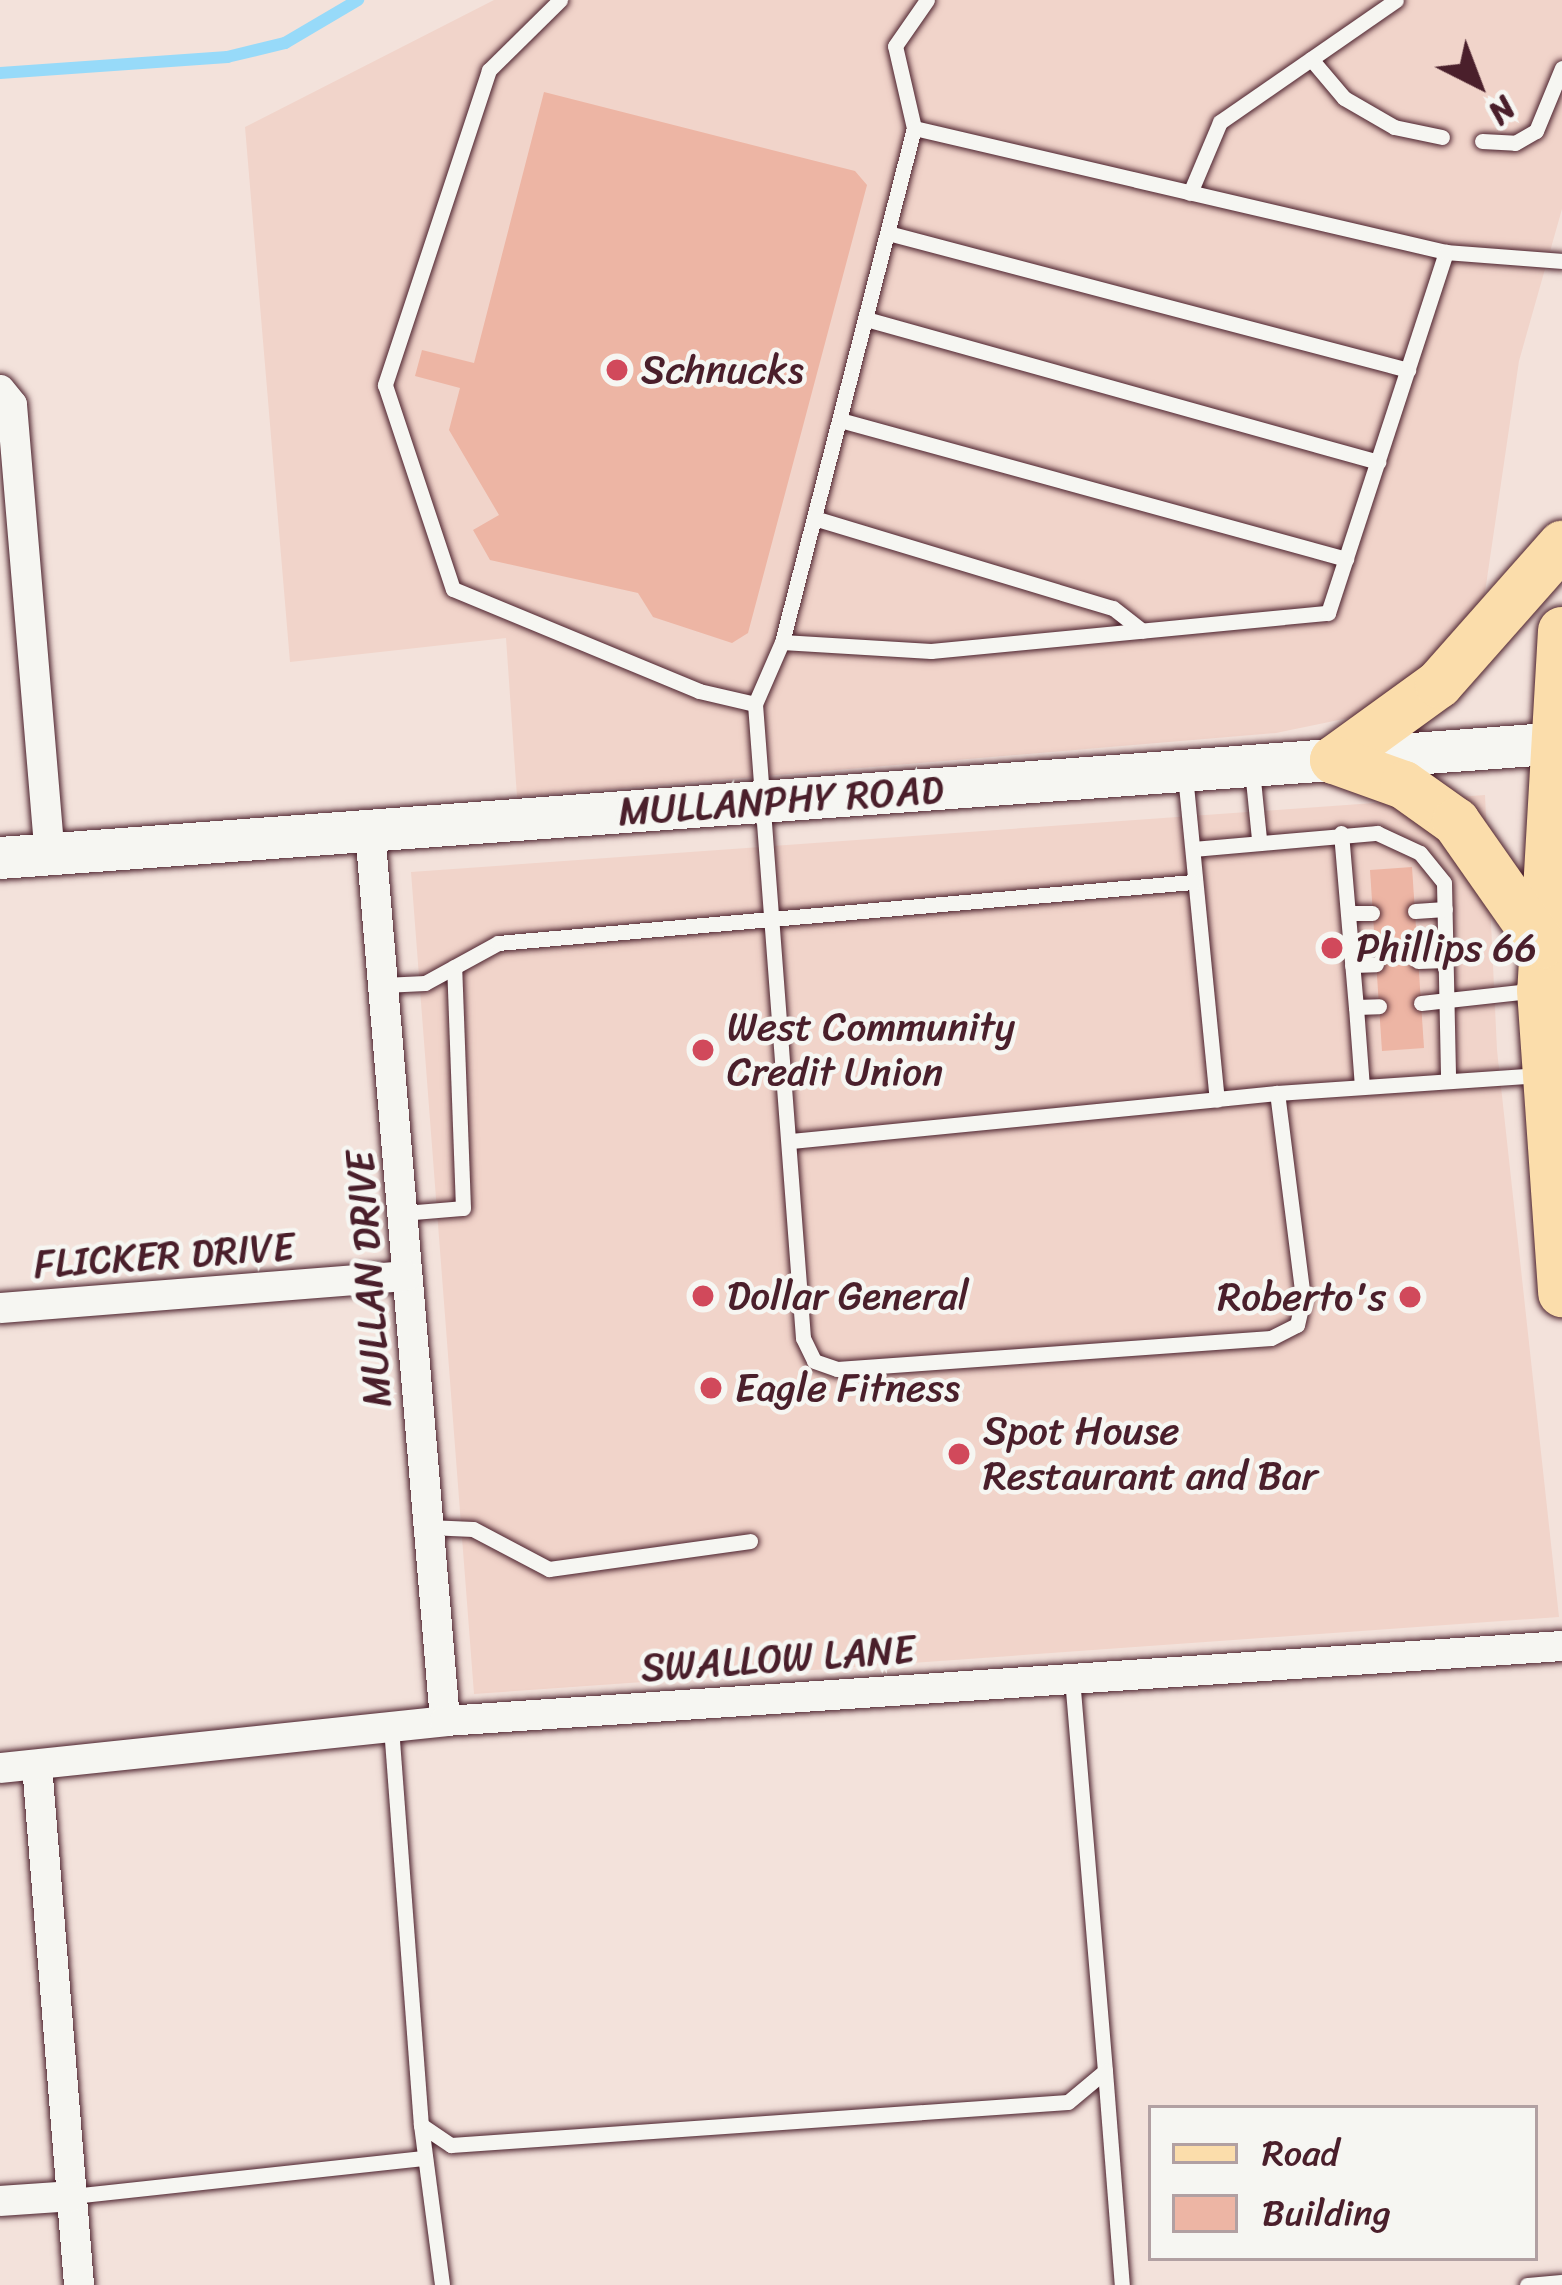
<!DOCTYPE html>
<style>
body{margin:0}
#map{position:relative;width:1562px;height:2285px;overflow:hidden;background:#f3e2db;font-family:Sriracha,sans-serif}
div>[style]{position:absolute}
.built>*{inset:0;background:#f1d4ca}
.stream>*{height:12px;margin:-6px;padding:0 6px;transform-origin:6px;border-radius:6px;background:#97daf9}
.building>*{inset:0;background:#edb5a4}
.roads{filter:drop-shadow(0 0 3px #4a1f2b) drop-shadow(0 0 3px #4a1f2b)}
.lane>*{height:15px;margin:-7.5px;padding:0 7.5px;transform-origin:7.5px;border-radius:7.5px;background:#f6f6f2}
.street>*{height:30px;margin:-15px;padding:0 15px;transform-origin:15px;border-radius:15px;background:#f6f6f2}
.secondary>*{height:42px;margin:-21px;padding:0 21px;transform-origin:21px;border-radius:21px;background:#f6f6f2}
.primary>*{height:48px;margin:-24px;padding:0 24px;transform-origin:24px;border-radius:24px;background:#fbddab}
.dots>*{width:33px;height:33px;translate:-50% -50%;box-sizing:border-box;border:6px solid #f6f6f2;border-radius:50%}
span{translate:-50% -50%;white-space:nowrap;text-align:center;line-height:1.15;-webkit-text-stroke:9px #f6f6f2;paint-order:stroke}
.poi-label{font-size:39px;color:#4a1f2b}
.left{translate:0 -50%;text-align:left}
.right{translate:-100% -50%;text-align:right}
.street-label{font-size:39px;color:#4a1f2b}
.legend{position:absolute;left:1148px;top:2105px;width:390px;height:156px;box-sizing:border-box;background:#f6f6f2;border:3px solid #b1a0a2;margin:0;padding:15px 21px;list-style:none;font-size:36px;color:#4a1f2b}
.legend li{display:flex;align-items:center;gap:24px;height:60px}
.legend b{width:60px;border:3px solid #b1a0a2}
.north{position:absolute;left:1418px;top:24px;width:120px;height:120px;-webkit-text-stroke:9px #f6f6f2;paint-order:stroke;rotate:138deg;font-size:33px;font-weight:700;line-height:48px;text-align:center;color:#4a1f2b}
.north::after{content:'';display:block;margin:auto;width:42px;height:54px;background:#4a1f2b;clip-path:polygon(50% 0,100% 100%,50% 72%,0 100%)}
</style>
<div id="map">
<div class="built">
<div style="clip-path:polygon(494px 0,1562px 0,1562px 209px,1519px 361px,1485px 592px,1467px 646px,1382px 711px,1276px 733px,517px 797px,506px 638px,290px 662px,245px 127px)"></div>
<div style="clip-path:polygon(1485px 795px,1497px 1050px,1559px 1617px,474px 1694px,411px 872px)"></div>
</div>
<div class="stream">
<div style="left:0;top:73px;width:228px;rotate:-4deg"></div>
<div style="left:227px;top:57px;width:60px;rotate:-13.6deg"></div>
<div style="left:285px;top:43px;width:85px;rotate:-30.5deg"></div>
</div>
<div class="building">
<div style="clip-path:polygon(544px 92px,855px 171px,867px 185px,748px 633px,732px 643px,653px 617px,638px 593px,490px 560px,473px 530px,499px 515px,449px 430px,460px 388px,415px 376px,422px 350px,474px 363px)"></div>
<div style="clip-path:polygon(1412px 867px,1424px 1048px,1382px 1051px,1370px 870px)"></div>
</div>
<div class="roads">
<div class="lane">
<div style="left:560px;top:0;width:100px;rotate:135.4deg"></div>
<div style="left:489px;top:70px;width:332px;rotate:108.3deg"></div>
<div style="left:385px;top:385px;width:215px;rotate:71.6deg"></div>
<div style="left:453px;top:589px;width:266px;rotate:22.5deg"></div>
<div style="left:699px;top:691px;width:57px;rotate:13.1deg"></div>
<div style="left:1311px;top:59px;width:51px;rotate:49.8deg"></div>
<div style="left:1344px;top:98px;width:58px;rotate:30.1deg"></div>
<div style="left:1394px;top:127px;width:49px;rotate:11.8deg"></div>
<div style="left:914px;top:128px;width:84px;rotate:-103deg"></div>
<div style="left:895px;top:46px;width:56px;rotate:-55.2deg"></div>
<div style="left:1482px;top:141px;width:33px;rotate:3deg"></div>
<div style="left:1515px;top:143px;width:24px;rotate:-30deg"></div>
<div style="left:1536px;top:131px;width:68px;rotate:-67.6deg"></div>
<div style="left:1190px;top:193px;width:77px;rotate:-67.1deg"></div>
<div style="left:1220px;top:122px;width:214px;rotate:-34.7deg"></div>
<div style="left:888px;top:233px;width:538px;rotate:14.76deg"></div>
<div style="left:1446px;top:252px;width:546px;rotate:-166.88deg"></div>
<div style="left:914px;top:128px;width:531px;rotate:104.4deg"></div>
<div style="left:782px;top:642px;width:68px;rotate:113.5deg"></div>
<div style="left:755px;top:704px;width:636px;rotate:85.67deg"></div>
<div style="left:803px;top:1338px;width:25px;rotate:64deg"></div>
<div style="left:814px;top:1361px;width:24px;rotate:19deg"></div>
<div style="left:837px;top:1369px;width:435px;rotate:-4.1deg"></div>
<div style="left:1271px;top:1338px;width:29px;rotate:-27deg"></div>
<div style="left:1297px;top:1325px;width:28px;rotate:-77deg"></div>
<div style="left:1303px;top:1298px;width:207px;rotate:-97.2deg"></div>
<div style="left:1277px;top:1093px;width:264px;rotate:-3.9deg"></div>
<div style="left:866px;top:319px;width:532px;rotate:15.6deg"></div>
<div style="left:840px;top:420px;width:525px;rotate:15.36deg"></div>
<div style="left:814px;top:518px;width:312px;rotate:16.8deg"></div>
<div style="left:1113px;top:608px;width:37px;rotate:38deg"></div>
<div style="left:782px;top:642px;width:149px;rotate:3.5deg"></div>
<div style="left:931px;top:651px;width:399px;rotate:-5.5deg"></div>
<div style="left:1328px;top:613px;width:380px;rotate:-71.9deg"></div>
<div style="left:1446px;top:252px;width:116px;rotate:4.4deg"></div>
<div style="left:1252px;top:770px;width:69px;rotate:84.2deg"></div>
<div style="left:1185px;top:775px;width:326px;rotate:84.4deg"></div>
<div style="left:1217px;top:1099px;width:60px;rotate:-5.7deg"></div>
<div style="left:1341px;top:833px;width:175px;rotate:85.1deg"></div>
<div style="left:1193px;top:849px;width:185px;rotate:-5deg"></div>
<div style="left:1377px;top:833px;width:47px;rotate:24.9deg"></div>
<div style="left:1420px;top:853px;width:38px;rotate:51deg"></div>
<div style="left:1444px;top:883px;width:198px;rotate:88.8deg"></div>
<div style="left:1415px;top:911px;width:30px;rotate:-4deg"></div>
<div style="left:1348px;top:913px;width:24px"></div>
<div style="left:1418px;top:961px;width:28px;rotate:-2deg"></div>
<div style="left:1352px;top:965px;width:24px;rotate:-2deg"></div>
<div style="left:383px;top:985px;width:42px;rotate:-2.7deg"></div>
<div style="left:425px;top:983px;width:83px;rotate:-28.7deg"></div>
<div style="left:498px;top:943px;width:698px;rotate:-5.02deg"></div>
<div style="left:1421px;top:1003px;width:118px;rotate:-6.3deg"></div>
<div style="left:1362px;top:1087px;width:80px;rotate:-94.3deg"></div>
<div style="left:1356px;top:1007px;width:23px;rotate:-2deg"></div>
<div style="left:791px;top:1141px;width:428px;rotate:-5.6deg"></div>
<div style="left:403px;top:1213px;width:60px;rotate:-4.8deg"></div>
<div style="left:463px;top:1208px;width:241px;rotate:-92.1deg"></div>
<div style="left:428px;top:1527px;width:45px;rotate:2.5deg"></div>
<div style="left:473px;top:1529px;width:86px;rotate:27.8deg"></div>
<div style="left:549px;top:1569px;width:203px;rotate:-7.9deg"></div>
<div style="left:391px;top:1727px;width:399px;rotate:85.7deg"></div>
<div style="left:421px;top:2125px;width:36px;rotate:34deg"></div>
<div style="left:451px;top:2145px;width:618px;rotate:-3.99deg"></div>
<div style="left:1068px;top:2102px;width:48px;rotate:-40deg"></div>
<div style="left:1105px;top:2071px;width:393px;rotate:-94.8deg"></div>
<div style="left:1105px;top:2071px;width:215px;rotate:85.5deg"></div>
<div style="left:421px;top:2125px;width:161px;rotate:82.5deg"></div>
<div style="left:73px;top:2196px;width:354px;rotate:-6.2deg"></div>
<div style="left:1527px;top:2285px;width:35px;rotate:-5deg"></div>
</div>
<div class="street">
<div style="left:0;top:390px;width:19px;rotate:51deg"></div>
<div style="left:12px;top:405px;width:452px;rotate:85.2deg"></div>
<div style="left:370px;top:831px;width:893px;rotate:85.18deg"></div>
<div style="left:0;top:1308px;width:407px;rotate:-4.5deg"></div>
<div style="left:37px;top:1765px;width:522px;rotate:85.38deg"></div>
<div style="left:0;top:1768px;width:447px;rotate:-6deg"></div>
<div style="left:445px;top:1721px;width:1120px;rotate:-3.84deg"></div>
<div style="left:0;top:2201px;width:73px;rotate:-3.9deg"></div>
</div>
<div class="secondary">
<div style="left:0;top:858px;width:1566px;rotate:-4.21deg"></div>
</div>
<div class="primary">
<div style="left:1562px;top:631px;width:360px;rotate:93.3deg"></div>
<div style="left:1541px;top:990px;width:304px;rotate:86deg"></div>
<div style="left:1334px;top:760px;width:130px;rotate:-35.9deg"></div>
<div style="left:1439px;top:684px;width:186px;rotate:-48.5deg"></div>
<div style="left:1334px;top:760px;width:74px;rotate:19.7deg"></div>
<div style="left:1404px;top:785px;width:64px;rotate:35.4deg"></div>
<div style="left:1456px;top:822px;width:150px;rotate:55deg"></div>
</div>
</div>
<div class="dots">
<div style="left:617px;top:370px;background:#d1495b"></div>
<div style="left:1332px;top:948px;background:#d1495b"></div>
<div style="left:703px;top:1050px;background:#d1495b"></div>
<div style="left:703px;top:1296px;background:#d1495b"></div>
<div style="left:1410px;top:1297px;background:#d1495b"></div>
<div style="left:711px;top:1388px;background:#d1495b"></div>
<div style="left:959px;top:1454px;background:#d1495b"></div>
</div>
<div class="poi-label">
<span class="left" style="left:641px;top:370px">Schnucks</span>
<span class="left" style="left:1356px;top:948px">Phillips 66</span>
<span class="left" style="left:727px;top:1050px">West Community<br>Credit Union</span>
<span class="left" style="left:727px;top:1296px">Dollar General</span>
<span class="right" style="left:1386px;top:1297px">Roberto's</span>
<span class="left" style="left:735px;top:1388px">Eagle Fitness</span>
<span class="left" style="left:983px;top:1454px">Spot House<br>Restaurant and Bar</span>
</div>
<div class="street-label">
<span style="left:781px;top:801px;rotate:-4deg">MULLANPHY ROAD</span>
<span style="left:164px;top:1256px;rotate:-4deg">FLICKER DRIVE</span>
<span style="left:369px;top:1279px;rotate:-94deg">MULLAN DRIVE</span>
<span style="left:778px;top:1659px;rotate:-4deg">SWALLOW LANE</span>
</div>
<ul class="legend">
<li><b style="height:15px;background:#fbddab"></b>Road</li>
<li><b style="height:33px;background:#edb5a4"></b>Building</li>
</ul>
<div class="north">N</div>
</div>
